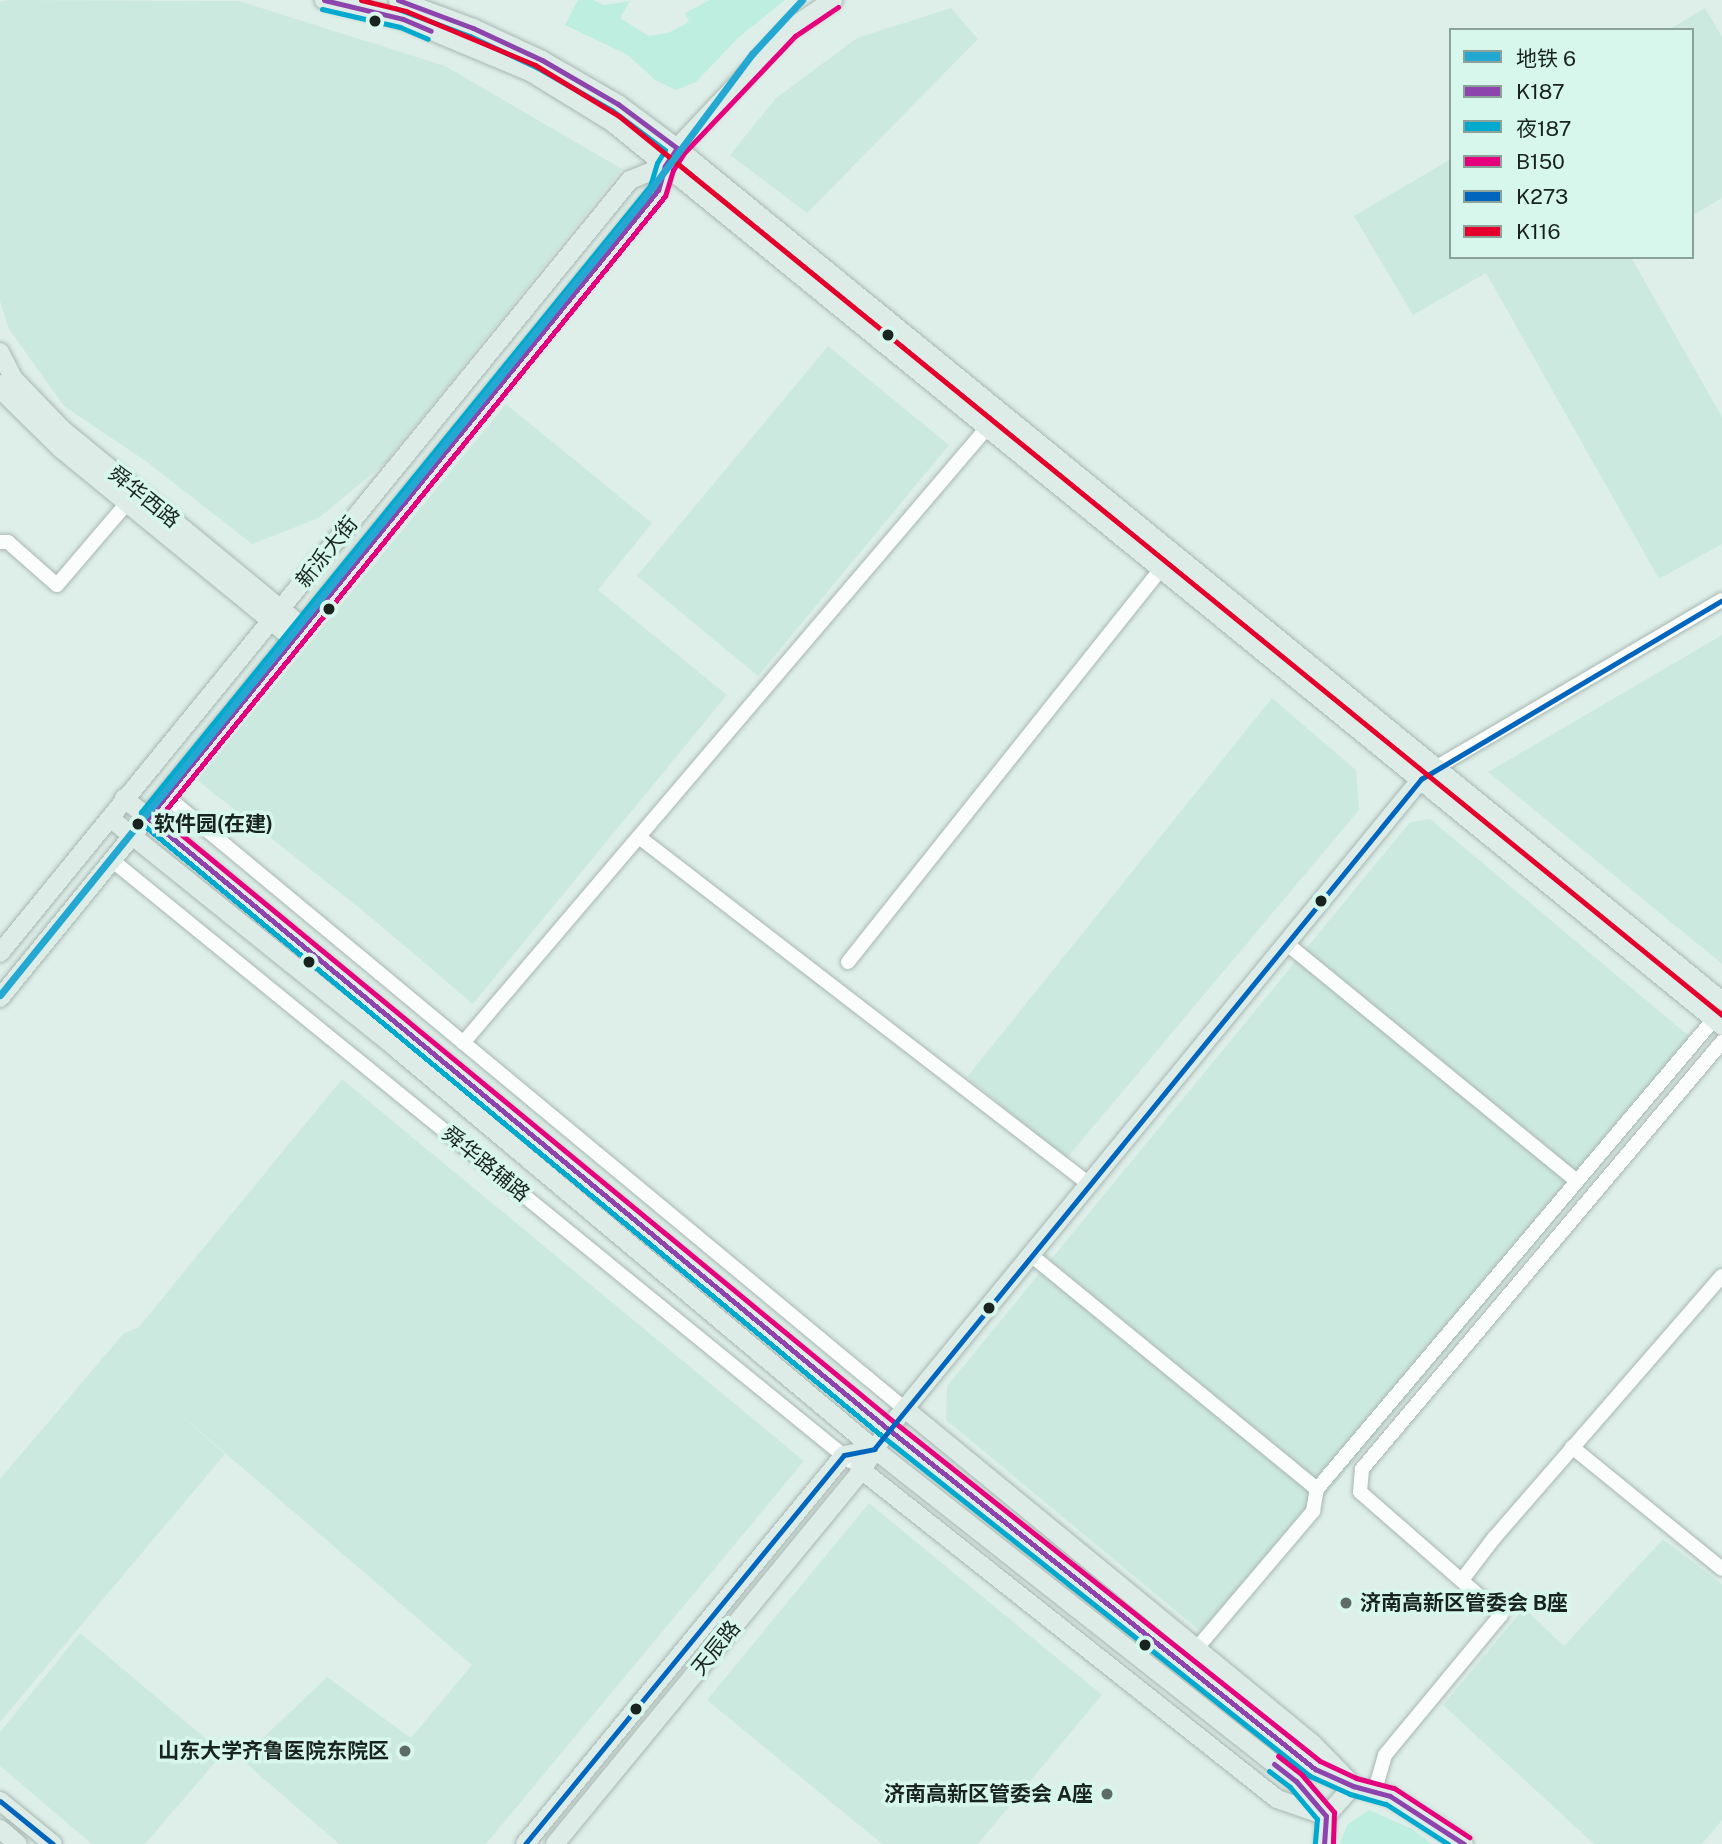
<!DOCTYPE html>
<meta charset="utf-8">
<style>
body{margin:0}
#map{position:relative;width:1722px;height:1844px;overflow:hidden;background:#deefe9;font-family:"Public Sans","Noto Sans SC",sans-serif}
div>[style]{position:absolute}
.built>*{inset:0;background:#cce9e0}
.green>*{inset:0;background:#beeedf}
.roads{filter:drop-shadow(0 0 2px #a8b6b1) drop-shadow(0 0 2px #a8b6b1)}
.minor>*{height:14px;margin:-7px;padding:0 7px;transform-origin:7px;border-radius:7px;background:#fafdfc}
.major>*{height:18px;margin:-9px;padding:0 9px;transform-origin:9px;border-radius:9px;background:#deece8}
.bus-1>*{height:5px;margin:-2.5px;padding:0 2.5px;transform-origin:2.5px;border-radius:2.5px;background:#8e44ad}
.bus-2>*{height:5px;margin:-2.5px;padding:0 2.5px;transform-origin:2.5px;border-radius:2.5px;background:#00a9ce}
.bus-3>*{height:5px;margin:-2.5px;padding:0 2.5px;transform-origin:2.5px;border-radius:2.5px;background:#e5007d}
.bus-4>*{height:5px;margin:-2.5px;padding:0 2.5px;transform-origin:2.5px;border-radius:2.5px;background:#0065bd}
.bus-5>*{height:5px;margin:-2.5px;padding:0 2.5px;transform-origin:2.5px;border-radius:2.5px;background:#e4002b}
.metro-1>*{height:7px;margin:-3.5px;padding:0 3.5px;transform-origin:3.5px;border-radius:3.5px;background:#24a8d1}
.dots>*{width:19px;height:19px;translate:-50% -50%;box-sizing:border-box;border:4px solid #d7f6ec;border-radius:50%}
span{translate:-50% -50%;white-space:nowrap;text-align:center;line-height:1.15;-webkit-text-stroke:7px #d7f6ec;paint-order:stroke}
.street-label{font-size:21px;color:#192421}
.stop-label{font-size:21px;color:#192421;font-weight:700}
.left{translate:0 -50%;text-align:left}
.poi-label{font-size:21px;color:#192421;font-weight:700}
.right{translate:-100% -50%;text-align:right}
.legend{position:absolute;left:1449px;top:28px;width:245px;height:231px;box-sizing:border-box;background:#d7f6ec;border:2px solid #8ba29b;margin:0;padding:9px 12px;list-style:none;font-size:21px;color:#192421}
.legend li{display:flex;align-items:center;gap:14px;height:35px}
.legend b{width:35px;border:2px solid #8ba29b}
</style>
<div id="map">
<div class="built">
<div style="clip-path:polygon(10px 0,239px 1px,445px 66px,622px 169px,385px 463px,319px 518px,252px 544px,147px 462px,64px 406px,9px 329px,0 301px,0 2px)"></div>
<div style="clip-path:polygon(951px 8px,978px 39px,807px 213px,730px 155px,776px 98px,857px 38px)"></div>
<div style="clip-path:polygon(1705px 8px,1722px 37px,1722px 198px,1692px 216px,1692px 30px,1668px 30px)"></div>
<div style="clip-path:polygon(1451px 159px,1451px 257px,1631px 257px,1722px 417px,1722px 544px,1659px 579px,1486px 273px,1413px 315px,1354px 216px)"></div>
<div style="clip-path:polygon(828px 346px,949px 445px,758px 676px,637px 576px)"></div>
<div style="clip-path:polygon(506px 404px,652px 523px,598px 590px,727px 695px,473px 1004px,362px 910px,197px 780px)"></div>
<div style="clip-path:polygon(1722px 635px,1722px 964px,1488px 772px)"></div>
<div style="clip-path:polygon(1272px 698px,1356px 770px,1359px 810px,1066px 1159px,967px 1077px)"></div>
<div style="clip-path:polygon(1430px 819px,1701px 1046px,1207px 1637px,946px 1420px,947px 1386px,1410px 822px)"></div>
<div style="clip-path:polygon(342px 1079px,804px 1461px,486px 1844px,339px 1844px,241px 1759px,327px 1677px,411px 1738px,472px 1665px,160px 1397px,225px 1454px,0 1722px,0 1479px,124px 1333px,138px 1328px)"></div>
<div style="clip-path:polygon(869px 1503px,1102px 1695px,978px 1844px,882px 1844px,707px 1700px)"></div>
<div style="clip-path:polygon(1663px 1539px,1722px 1584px,1722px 1820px,1702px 1844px,1594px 1844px,1443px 1705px,1524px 1608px,1564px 1646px)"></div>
<div style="clip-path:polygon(80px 1633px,223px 1753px,145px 1844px,92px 1844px,0 1766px,0 1732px)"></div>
</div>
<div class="green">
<div style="clip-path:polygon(578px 0,593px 0,604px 5px,630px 1px,620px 18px,649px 36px,668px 33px,689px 22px,685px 13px,710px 0,785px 0,739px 37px,696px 82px,676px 90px,655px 80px,628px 55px,565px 25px)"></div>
<div style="clip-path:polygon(1369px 1810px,1412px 1829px,1432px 1844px,1340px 1844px,1347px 1825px)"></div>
</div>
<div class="roads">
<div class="minor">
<div style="left:0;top:542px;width:8px"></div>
<div style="left:8px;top:542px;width:65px;rotate:41.3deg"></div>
<div style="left:57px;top:585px;width:108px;rotate:-49.5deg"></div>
<div style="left:1437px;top:767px;width:330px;rotate:-30.4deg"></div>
<div style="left:166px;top:796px;width:960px;rotate:39.68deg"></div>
<div style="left:639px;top:837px;width:568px;rotate:37.64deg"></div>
<div style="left:113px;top:861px;width:950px;rotate:39.15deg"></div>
<div style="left:1286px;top:943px;width:376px;rotate:39.3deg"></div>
<div style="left:848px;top:962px;width:501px;rotate:-51.48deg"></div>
<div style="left:463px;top:1043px;width:807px;rotate:-49.58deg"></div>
<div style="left:1031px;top:1255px;width:370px;rotate:39.3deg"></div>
<div style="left:1317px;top:1489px;width:615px;rotate:-49.81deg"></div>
<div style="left:1572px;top:1447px;width:193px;rotate:39.1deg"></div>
<div style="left:1462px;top:1580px;width:53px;rotate:-52.7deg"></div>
<div style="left:1494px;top:1538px;width:347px;rotate:-49deg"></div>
<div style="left:1197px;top:1648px;width:180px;rotate:-49.7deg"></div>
<div style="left:1313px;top:1511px;width:22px;rotate:-80deg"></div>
<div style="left:1375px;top:1790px;width:36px;rotate:-74deg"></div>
<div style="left:1385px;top:1755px;width:182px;rotate:-50.4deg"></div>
<div style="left:1501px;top:1615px;width:187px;rotate:-138.9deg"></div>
<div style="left:1360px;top:1492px;width:23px;rotate:-85deg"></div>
<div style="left:1362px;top:1469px;width:559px;rotate:-49.87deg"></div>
</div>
<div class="major">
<div style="left:324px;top:0;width:81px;rotate:13.5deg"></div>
<div style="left:403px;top:19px;width:140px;rotate:22.7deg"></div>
<div style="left:532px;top:73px;width:95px;rotate:31.7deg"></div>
<div style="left:613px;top:123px;width:1430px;rotate:39.15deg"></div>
<div style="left:398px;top:0;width:80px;rotate:20.5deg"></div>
<div style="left:473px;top:28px;width:76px;rotate:24.9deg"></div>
<div style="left:542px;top:60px;width:88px;rotate:30.1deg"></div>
<div style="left:618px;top:104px;width:74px;rotate:36.7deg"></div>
<div style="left:677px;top:148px;width:1349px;rotate:39.22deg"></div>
<div style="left:0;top:352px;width:30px;rotate:63deg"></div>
<div style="left:14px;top:379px;width:71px;rotate:46.1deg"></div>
<div style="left:63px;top:430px;width:310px;rotate:39.4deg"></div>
<div style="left:0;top:384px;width:15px;rotate:58deg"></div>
<div style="left:8px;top:397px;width:74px;rotate:44.5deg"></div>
<div style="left:61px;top:449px;width:300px;rotate:39.3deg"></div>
<div style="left:124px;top:798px;width:991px;rotate:39.55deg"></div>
<div style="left:888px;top:1429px;width:515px;rotate:38.54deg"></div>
<div style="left:1291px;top:1750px;width:31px;rotate:38deg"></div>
<div style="left:1315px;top:1769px;width:42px;rotate:24.1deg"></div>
<div style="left:1353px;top:1786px;width:38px;rotate:15deg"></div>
<div style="left:1390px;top:1796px;width:88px;rotate:33deg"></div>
<div style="left:110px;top:818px;width:368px;rotate:38.8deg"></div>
<div style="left:397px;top:1049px;width:623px;rotate:39.98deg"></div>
<div style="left:874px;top:1449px;width:537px;rotate:38.19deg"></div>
<div style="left:1296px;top:1781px;width:46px;rotate:49.4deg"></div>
<div style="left:1326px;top:1816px;width:28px;rotate:94deg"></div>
<div style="left:0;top:953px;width:997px;rotate:-50.82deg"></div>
<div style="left:630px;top:180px;width:38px;rotate:-22deg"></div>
<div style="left:0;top:998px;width:1042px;rotate:-50.84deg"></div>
<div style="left:658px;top:190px;width:25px;rotate:-74deg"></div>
<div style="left:665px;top:166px;width:22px;rotate:-56deg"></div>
<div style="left:677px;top:148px;width:163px;rotate:-46.7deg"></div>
<div style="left:789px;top:29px;width:53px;rotate:-33.4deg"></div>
<div style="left:905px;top:1409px;width:528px;rotate:39.39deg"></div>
<div style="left:1313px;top:1744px;width:50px;rotate:45.8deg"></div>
<div style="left:859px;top:1468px;width:533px;rotate:38.37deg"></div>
<div style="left:1277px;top:1799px;width:49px;rotate:19.2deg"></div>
<div style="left:0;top:1801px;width:68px;rotate:39.1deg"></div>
<div style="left:1326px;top:1816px;width:40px;rotate:-48deg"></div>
<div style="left:0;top:1829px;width:23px;rotate:40deg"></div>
<div style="left:525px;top:1844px;width:503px;rotate:-50.65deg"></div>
<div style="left:844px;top:1455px;width:31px;rotate:-11deg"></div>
<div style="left:555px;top:1844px;width:484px;rotate:-50.6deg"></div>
<div style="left:862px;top:1470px;width:49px;rotate:-57.6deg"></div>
<div style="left:888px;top:1429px;width:841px;rotate:-50.65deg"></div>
<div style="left:1421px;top:779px;width:10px;rotate:-37deg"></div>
</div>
</div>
<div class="bus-1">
<div style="left:324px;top:0;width:81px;rotate:13.5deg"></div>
<div style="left:403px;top:19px;width:30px;rotate:23deg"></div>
<div style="left:398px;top:0;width:80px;rotate:20.5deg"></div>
<div style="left:473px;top:28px;width:76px;rotate:24.9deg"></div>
<div style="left:542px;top:60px;width:88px;rotate:30.1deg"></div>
<div style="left:618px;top:104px;width:74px;rotate:36.7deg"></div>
<div style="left:677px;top:148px;width:22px;rotate:124deg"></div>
<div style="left:665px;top:166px;width:25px;rotate:106deg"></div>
<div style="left:658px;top:190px;width:809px;rotate:129.08deg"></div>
<div style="left:148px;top:818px;width:960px;rotate:39.55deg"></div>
<div style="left:888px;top:1429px;width:546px;rotate:38.53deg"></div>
<div style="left:1315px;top:1769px;width:42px;rotate:24.1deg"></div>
<div style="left:1353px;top:1786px;width:38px;rotate:15deg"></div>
<div style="left:1390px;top:1796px;width:88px;rotate:33deg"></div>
<div style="left:1274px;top:1764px;width:28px;rotate:38deg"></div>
<div style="left:1296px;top:1781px;width:46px;rotate:49.4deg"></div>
<div style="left:1326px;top:1816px;width:28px;rotate:94deg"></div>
</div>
<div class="bus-2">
<div style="left:395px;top:8px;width:80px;rotate:20.5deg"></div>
<div style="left:470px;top:36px;width:75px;rotate:25.2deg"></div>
<div style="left:538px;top:68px;width:86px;rotate:29.8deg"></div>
<div style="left:613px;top:111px;width:65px;rotate:36.9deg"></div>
<div style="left:665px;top:150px;width:15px;rotate:122deg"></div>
<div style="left:657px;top:163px;width:24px;rotate:107deg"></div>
<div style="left:650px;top:186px;width:807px;rotate:129.11deg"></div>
<div style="left:141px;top:812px;width:10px;rotate:96deg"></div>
<div style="left:140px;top:822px;width:963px;rotate:39.61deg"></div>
<div style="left:882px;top:1436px;width:547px;rotate:38.46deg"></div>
<div style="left:1310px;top:1776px;width:44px;rotate:24.2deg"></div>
<div style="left:1350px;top:1794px;width:37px;rotate:16deg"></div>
<div style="left:1386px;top:1804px;width:74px;rotate:32.8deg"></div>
<div style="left:322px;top:9px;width:80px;rotate:13deg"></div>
<div style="left:400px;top:27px;width:30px;rotate:23deg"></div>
<div style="left:1269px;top:1771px;width:26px;rotate:37deg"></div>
<div style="left:1290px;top:1787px;width:42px;rotate:49.8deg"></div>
<div style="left:1317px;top:1819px;width:24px;rotate:95deg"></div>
</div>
<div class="bus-3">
<div style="left:838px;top:7px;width:52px;rotate:146deg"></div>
<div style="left:795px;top:36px;width:161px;rotate:133.5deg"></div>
<div style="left:684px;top:153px;width:20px;rotate:123deg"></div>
<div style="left:673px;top:170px;width:27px;rotate:107deg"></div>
<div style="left:665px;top:196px;width:800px;rotate:129.12deg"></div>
<div style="left:160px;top:817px;width:951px;rotate:39.5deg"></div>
<div style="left:894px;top:1422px;width:544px;rotate:38.51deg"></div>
<div style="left:1320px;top:1761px;width:40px;rotate:25deg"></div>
<div style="left:1356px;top:1778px;width:39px;rotate:15deg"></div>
<div style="left:1394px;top:1788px;width:90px;rotate:33.2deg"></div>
<div style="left:1278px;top:1756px;width:31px;rotate:38deg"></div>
<div style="left:1302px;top:1775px;width:49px;rotate:49.1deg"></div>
<div style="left:1334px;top:1812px;width:32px;rotate:92deg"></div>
</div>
<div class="bus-4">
<div style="left:0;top:1801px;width:68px;rotate:39.1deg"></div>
<div style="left:525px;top:1844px;width:503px;rotate:-50.65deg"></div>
<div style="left:844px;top:1455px;width:31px;rotate:-11deg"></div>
<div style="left:874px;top:1449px;width:865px;rotate:-50.77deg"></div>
<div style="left:1421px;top:779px;width:350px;rotate:-30.7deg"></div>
</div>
<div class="bus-5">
<div style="left:361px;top:0;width:46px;rotate:13.7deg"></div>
<div style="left:406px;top:11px;width:140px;rotate:22.7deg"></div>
<div style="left:535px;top:65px;width:98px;rotate:31.3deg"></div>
<div style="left:619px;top:116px;width:1423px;rotate:39.18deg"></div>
</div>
<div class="metro-1">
<div style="left:0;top:995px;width:1021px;rotate:-51.04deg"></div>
<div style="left:642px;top:201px;width:184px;rotate:-53.2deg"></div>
<div style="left:752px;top:54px;width:74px;rotate:-47.2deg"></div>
</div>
<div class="dots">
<div style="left:375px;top:21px;background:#192421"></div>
<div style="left:888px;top:335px;background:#192421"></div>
<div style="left:329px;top:609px;background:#192421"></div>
<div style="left:138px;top:824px;background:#192421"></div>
<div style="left:1321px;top:901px;background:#192421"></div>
<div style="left:309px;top:962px;background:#192421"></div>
<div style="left:989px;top:1308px;background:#192421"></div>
<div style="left:1346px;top:1603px;background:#5e6b67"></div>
<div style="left:1145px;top:1645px;background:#192421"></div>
<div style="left:636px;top:1709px;background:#192421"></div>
<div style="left:405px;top:1751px;background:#5e6b67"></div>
<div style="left:1107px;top:1794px;background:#5e6b67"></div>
</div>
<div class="street-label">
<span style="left:144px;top:497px;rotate:39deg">舜华西路</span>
<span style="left:327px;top:552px;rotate:-51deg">新泺大街</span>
<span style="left:486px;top:1164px;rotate:39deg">舜华路辅路</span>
<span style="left:716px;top:1648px;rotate:-51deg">天辰路</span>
</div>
<div class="stop-label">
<span class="left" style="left:154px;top:824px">软件园(在建)</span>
</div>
<div class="poi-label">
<span class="left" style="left:1360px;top:1603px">济南高新区管委会 B座</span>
<span class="right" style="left:389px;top:1751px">山东大学齐鲁医院东院区</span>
<span class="right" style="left:1093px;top:1794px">济南高新区管委会 A座</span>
</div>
<ul class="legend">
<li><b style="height:9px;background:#24a8d1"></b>地铁 6</li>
<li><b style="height:9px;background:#8e44ad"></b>K187</li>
<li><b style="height:9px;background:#00a9ce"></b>夜187</li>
<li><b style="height:9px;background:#e5007d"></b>B150</li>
<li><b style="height:9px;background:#0065bd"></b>K273</li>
<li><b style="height:9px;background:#e4002b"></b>K116</li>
</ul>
</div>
